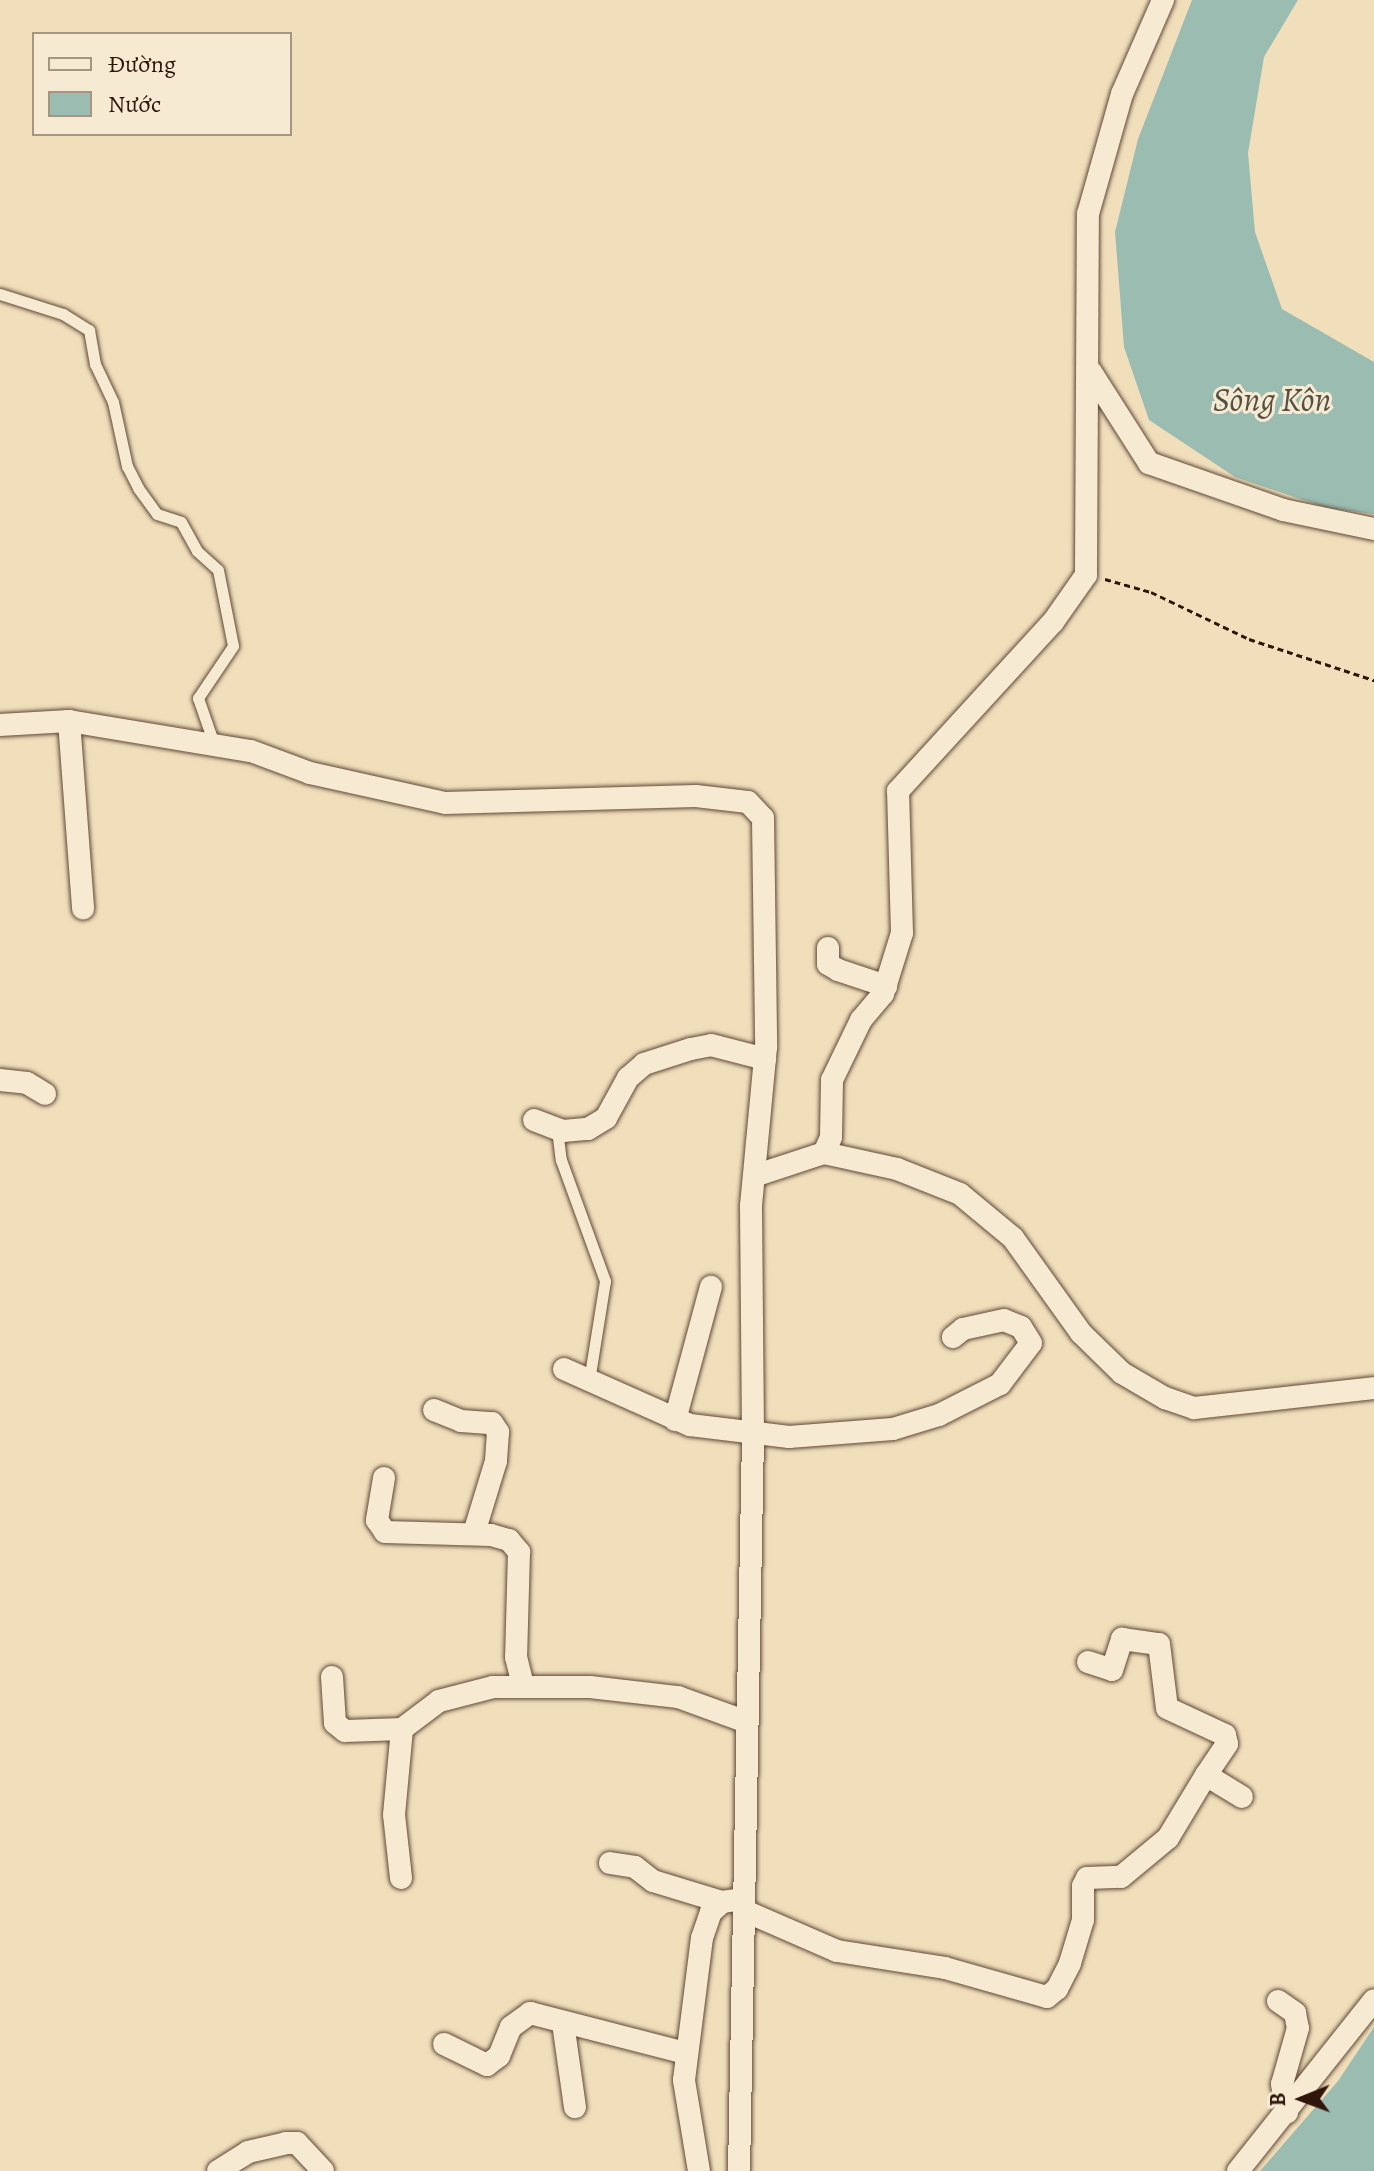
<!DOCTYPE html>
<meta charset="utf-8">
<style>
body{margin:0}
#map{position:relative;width:1374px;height:2171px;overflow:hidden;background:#f1dfbc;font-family:Alegreya,serif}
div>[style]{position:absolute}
.water>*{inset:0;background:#9bbdb1}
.path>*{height:3px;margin-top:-1.5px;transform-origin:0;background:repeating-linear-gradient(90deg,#2f150a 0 6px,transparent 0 10px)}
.roads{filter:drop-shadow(0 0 2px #604836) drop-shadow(0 0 2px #604836)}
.service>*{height:11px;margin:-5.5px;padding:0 5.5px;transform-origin:5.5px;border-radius:5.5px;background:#f6ead3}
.minor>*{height:22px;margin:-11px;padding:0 11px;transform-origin:11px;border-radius:11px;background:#f6ead3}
span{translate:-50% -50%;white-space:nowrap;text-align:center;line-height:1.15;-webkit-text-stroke:6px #f6ead3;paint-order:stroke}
.water-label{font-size:34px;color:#555044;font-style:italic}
.legend{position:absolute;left:32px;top:32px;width:260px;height:104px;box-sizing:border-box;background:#f6ead3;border:2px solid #a69583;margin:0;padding:10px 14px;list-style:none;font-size:24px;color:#2f150a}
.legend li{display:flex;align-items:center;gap:16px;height:40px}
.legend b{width:40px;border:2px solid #a69583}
.north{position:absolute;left:1262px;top:2059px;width:80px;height:80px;-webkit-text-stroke:6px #f6ead3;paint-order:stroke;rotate:269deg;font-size:22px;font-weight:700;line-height:32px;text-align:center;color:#2f150a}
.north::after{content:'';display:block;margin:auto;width:28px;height:36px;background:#2f150a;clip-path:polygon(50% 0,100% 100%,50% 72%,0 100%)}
</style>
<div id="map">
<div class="water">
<div style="clip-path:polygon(1192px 0,1298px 0,1264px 57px,1248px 153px,1255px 232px,1282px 309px,1374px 362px,1374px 514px,1327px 508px,1235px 477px,1149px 420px,1124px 347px,1115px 232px,1138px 139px)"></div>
<div style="clip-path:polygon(1374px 2027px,1374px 2171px,1260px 2171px,1338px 2081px)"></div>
</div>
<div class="path">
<div style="left:1105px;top:579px;width:48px;rotate:15.8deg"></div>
<div style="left:1151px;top:592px;width:109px;rotate:25.6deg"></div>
<div style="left:1249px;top:639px;width:132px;rotate:18.2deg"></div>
</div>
<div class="roads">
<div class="service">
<div style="left:0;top:294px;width:66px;rotate:17.6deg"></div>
<div style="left:63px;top:314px;width:31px;rotate:32deg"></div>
<div style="left:89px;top:330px;width:35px;rotate:80deg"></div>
<div style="left:95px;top:364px;width:42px;rotate:64.7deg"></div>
<div style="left:113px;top:402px;width:66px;rotate:77.7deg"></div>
<div style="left:127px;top:466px;width:25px;rotate:63deg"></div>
<div style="left:138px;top:488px;width:32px;rotate:54deg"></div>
<div style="left:157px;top:514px;width:25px;rotate:18deg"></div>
<div style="left:181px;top:522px;width:33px;rotate:61deg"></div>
<div style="left:197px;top:551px;width:28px;rotate:42deg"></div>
<div style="left:218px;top:570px;width:77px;rotate:78.8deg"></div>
<div style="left:233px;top:646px;width:63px;rotate:123.9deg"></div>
<div style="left:198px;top:698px;width:49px;rotate:70.8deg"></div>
<div style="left:557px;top:1129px;width:31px;rotate:83deg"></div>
<div style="left:561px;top:1160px;width:129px;rotate:70deg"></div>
<div style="left:605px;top:1281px;width:101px;rotate:99.1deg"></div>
</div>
<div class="minor">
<div style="left:1091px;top:372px;width:108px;rotate:57.5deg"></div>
<div style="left:1149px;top:463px;width:142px;rotate:19.3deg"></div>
<div style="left:1283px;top:510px;width:93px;rotate:11.8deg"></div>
<div style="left:69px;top:721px;width:188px;rotate:85.7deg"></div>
<div style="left:0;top:725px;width:69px;rotate:-3.3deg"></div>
<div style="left:69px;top:721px;width:184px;rotate:9.4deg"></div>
<div style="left:251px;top:751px;width:63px;rotate:20.4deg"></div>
<div style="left:310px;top:773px;width:138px;rotate:12.5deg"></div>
<div style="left:445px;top:803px;width:251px;rotate:-1.6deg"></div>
<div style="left:696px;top:796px;width:52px;rotate:6.6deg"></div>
<div style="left:748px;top:802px;width:22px;rotate:47deg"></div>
<div style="left:763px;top:818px;width:229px;rotate:89.2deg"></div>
<div style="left:766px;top:1047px;width:160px;rotate:95.4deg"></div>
<div style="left:751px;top:1206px;width:230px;rotate:89.5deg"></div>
<div style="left:753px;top:1436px;width:735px;rotate:91.09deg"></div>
<div style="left:828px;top:948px;width:16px;rotate:90deg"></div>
<div style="left:828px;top:964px;width:12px;rotate:31deg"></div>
<div style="left:838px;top:970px;width:51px;rotate:18.4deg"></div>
<div style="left:0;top:1080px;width:27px;rotate:6deg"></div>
<div style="left:27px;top:1083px;width:21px;rotate:31deg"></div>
<div style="left:534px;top:1120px;width:31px;rotate:21deg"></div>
<div style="left:563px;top:1131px;width:25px;rotate:-5deg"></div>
<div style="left:588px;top:1129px;width:21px;rotate:-31deg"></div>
<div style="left:606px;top:1118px;width:46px;rotate:-61.2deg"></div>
<div style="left:628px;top:1078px;width:21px;rotate:-41deg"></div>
<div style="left:644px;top:1064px;width:49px;rotate:-17.7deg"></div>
<div style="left:691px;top:1049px;width:20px;rotate:-11deg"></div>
<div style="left:711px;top:1045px;width:56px;rotate:14.5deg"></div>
<div style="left:824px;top:1153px;width:75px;rotate:12.4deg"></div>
<div style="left:897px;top:1169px;width:68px;rotate:21.6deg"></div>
<div style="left:960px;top:1194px;width:69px;rotate:39.7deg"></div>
<div style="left:1013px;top:1238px;width:117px;rotate:54.4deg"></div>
<div style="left:1081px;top:1333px;width:57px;rotate:44.3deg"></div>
<div style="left:1122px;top:1373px;width:50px;rotate:30.2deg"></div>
<div style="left:1165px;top:1398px;width:31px;rotate:19deg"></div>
<div style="left:1194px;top:1408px;width:181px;rotate:-6.3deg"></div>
<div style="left:754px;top:1176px;width:74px;rotate:-18.2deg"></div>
<div style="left:824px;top:1153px;width:17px;rotate:-66deg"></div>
<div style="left:831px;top:1137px;width:57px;rotate:-89deg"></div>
<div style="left:832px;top:1080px;width:67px;rotate:-64.2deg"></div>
<div style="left:861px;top:1020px;width:34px;rotate:-50deg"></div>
<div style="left:883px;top:994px;width:64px;rotate:-72.7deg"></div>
<div style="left:902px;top:933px;width:142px;rotate:-91.6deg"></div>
<div style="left:898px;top:791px;width:229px;rotate:-47.5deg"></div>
<div style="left:1053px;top:622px;width:57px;rotate:-54.9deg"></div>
<div style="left:1086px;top:575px;width:361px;rotate:-89.7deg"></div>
<div style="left:1088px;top:214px;width:125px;rotate:-74.2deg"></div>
<div style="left:1122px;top:94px;width:103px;rotate:-66.4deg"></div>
<div style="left:564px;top:1369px;width:138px;rotate:24deg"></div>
<div style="left:690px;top:1425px;width:100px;rotate:6.9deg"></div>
<div style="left:789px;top:1437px;width:104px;rotate:-4.4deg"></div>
<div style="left:893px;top:1429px;width:48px;rotate:-16.9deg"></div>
<div style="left:939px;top:1415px;width:68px;rotate:-26.9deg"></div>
<div style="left:1000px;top:1384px;width:51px;rotate:-52.9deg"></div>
<div style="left:1031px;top:1343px;width:19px;rotate:-122deg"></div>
<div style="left:1021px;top:1327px;width:18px;rotate:-158deg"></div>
<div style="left:1004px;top:1320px;width:42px;rotate:167.6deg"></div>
<div style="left:963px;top:1329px;width:13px;rotate:141deg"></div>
<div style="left:434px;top:1410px;width:29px;rotate:22deg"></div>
<div style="left:461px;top:1421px;width:31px;rotate:4deg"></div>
<div style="left:492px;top:1423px;width:11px;rotate:56deg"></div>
<div style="left:498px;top:1432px;width:29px;rotate:94deg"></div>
<div style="left:496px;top:1461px;width:75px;rotate:107deg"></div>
<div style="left:675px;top:1420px;width:138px;rotate:-74.9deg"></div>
<div style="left:384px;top:1478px;width:43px;rotate:99.5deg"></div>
<div style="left:377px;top:1520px;width:14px;rotate:56deg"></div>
<div style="left:385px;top:1532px;width:106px;rotate:1.6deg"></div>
<div style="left:491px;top:1535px;width:19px;rotate:16deg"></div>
<div style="left:509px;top:1540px;width:16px;rotate:50deg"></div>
<div style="left:519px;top:1552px;width:105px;rotate:91.6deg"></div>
<div style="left:516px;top:1657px;width:30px;rotate:76deg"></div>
<div style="left:1088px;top:1662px;width:25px;rotate:18deg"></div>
<div style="left:1112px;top:1670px;width:33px;rotate:-72deg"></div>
<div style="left:1122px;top:1639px;width:37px;rotate:8deg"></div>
<div style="left:1159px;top:1644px;width:64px;rotate:82.9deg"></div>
<div style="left:1167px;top:1708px;width:64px;rotate:25deg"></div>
<div style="left:1225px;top:1735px;width:9px;rotate:77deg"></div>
<div style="left:1227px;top:1744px;width:37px;rotate:124deg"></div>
<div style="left:332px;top:1677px;width:46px;rotate:86.3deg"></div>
<div style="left:335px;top:1723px;width:13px;rotate:39deg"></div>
<div style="left:345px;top:1731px;width:57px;rotate:-2deg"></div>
<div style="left:402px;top:1729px;width:46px;rotate:-37.1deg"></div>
<div style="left:439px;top:1701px;width:56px;rotate:-14.5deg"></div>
<div style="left:493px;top:1687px;width:97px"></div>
<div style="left:590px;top:1687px;width:89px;rotate:6.5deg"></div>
<div style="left:678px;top:1697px;width:70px;rotate:20deg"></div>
<div style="left:610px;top:1863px;width:25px;rotate:9deg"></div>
<div style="left:635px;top:1867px;width:23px;rotate:38deg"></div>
<div style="left:653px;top:1881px;width:72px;rotate:16.9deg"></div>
<div style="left:401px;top:1878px;width:63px;rotate:-96.3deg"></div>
<div style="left:394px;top:1815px;width:86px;rotate:-84.7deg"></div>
<div style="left:745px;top:1911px;width:100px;rotate:23.5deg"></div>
<div style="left:837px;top:1951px;width:109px;rotate:8.9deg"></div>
<div style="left:945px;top:1968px;width:106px;rotate:15.9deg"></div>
<div style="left:1047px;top:1997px;width:13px;rotate:-39deg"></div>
<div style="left:1057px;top:1989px;width:29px;rotate:-63deg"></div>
<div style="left:1070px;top:1963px;width:45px;rotate:-73.2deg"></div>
<div style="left:1083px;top:1920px;width:34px;rotate:-90deg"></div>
<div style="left:1083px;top:1886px;width:9px;rotate:-63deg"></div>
<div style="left:1087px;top:1878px;width:34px;rotate:-2deg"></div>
<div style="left:1121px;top:1877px;width:61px;rotate:-39.7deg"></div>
<div style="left:1168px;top:1838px;width:74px;rotate:-58.9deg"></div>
<div style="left:1206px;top:1775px;width:42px;rotate:31.4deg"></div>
<div style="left:1278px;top:2001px;width:21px;rotate:35deg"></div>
<div style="left:1295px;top:2013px;width:15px;rotate:79deg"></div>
<div style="left:1298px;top:2028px;width:58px;rotate:105.9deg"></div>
<div style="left:1282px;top:2084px;width:29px;rotate:80deg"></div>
<div style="left:563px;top:2023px;width:85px;rotate:81.9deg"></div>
<div style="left:444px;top:2044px;width:48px;rotate:26deg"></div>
<div style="left:487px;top:2065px;width:15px;rotate:-37deg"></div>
<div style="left:499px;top:2056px;width:31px;rotate:-68deg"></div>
<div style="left:511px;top:2027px;width:24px;rotate:-36deg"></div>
<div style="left:530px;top:2013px;width:161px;rotate:14.4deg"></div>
<div style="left:218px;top:2171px;width:36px;rotate:-32deg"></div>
<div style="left:248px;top:2152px;width:39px;rotate:-13deg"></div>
<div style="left:286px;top:2143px;width:11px"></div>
<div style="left:297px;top:2143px;width:38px;rotate:47deg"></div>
<div style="left:699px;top:2171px;width:92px;rotate:-99.4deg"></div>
<div style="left:684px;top:2080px;width:143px;rotate:-82.8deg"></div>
<div style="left:702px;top:1938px;width:28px;rotate:-71deg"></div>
<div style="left:711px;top:1912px;width:15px;rotate:-42deg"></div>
<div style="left:722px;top:1902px;width:22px;rotate:-8deg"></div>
<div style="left:1238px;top:2171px;width:218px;rotate:-51.5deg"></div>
</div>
</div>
<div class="water-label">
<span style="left:1272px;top:400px">Sông Kôn</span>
</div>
<ul class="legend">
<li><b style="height:10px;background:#f6ead3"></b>Đường</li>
<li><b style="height:22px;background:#9bbdb1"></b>Nước</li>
</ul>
<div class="north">B</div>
</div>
